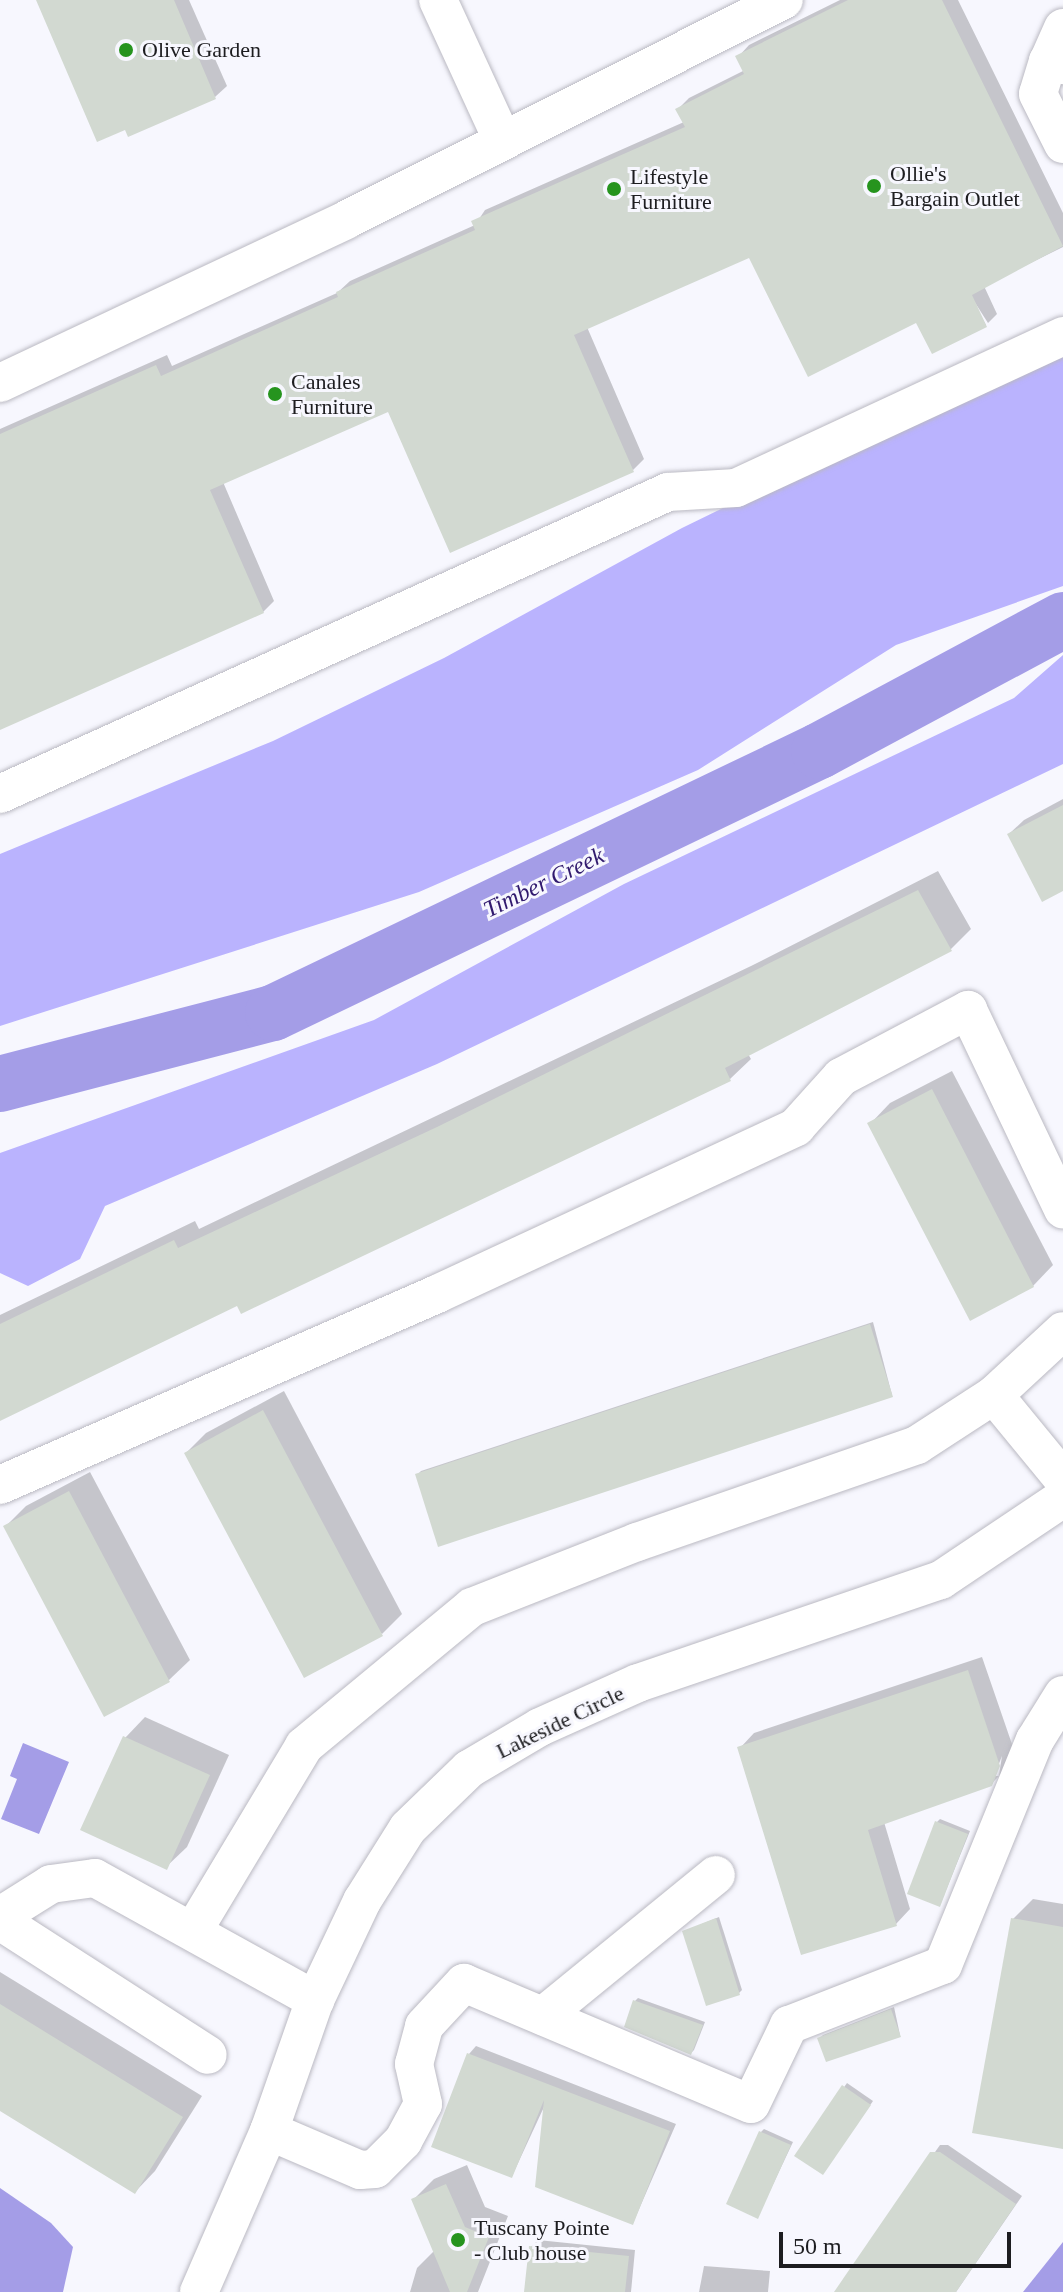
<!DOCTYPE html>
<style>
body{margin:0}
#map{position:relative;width:1063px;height:2292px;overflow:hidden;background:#f7f7fe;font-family:"Times New Roman",serif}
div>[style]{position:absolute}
.forest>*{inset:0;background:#bab3fe}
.water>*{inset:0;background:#a49de7}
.shadow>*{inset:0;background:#0003}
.river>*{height:56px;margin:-28px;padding:0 28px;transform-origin:28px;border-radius:28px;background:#a49de7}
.building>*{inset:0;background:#d2d9d1}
.roads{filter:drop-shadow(0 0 2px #bab9c2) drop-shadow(0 0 2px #bab9c2)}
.minor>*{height:38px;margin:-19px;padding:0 19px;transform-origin:19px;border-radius:19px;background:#fff}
.dots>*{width:22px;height:22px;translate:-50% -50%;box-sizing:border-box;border:4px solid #f7f7fe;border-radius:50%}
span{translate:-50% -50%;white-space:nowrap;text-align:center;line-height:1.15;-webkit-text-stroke:6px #f7f7fe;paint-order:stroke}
.poi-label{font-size:22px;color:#1d1d20}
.left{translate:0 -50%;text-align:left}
.street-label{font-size:22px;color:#1d1d20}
.water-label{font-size:24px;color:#311a6e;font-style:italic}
.scale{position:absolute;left:779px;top:2232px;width:232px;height:36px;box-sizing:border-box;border:4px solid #1d1d20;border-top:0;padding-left:10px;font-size:24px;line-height:28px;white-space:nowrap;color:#1d1d20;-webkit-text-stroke:6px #f7f7fe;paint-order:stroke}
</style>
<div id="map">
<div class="forest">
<div style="clip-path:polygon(1063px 342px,1063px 586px,896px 645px,698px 770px,419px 892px,0 1026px,0 854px,273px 741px,444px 658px,682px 528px)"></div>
<div style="clip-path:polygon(1063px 655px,1063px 764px,437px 1064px,105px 1206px,80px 1259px,28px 1286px,0 1273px,0 1153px,374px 1020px,624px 884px,1014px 698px)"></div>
</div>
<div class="water">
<div style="clip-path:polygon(23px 1743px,69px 1762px,39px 1834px,1px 1819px,17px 1779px,10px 1776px)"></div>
<div style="clip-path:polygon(0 2188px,51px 2223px,73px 2247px,63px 2292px,0 2292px)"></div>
<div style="clip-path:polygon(1063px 2242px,1063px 2292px,1023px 2292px)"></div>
</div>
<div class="shadow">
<div style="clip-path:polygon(38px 0,189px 0,227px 86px,215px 97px)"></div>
<div style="clip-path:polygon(840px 0,958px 0,1063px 213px,1063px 247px,984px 286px,997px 314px,988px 323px,965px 287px,986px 325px,917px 320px,750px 255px,587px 327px,644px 459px,633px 470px,389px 409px,223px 482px,274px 601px,263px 612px,0 728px,0 429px,167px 355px,172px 366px,337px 293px,350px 281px,475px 225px,485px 210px,684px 122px,678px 109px,689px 98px,745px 70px,738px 57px,749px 45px)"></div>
<div style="clip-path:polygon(1063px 799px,1063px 889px,1009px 834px,1024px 820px)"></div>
<div style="clip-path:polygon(938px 871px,971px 929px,951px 949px,748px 1054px,751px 1059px,730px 1079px,242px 1312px,238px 1303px,0 1419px,0 1315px,195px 1221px,199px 1229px,751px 966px)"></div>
<div style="clip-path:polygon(952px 1071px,1053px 1265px,1033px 1286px,870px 1124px,890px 1103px)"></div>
<div style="clip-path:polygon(873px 1322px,892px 1395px,418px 1474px,421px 1471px)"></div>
<div style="clip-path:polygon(284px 1391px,402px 1614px,382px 1634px,186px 1453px,206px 1433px)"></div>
<div style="clip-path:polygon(90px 1472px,190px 1660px,169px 1680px,105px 1715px,5px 1527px,26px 1506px)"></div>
<div style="clip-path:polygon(evenodd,982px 1657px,1014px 1750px,1006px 1769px,991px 1784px,884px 1822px,910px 1909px,896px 1924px,740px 1748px,754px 1733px,982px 1657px,1002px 1756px,999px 1776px,994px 1776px,1002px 1756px)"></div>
<div style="clip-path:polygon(145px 1717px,229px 1755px,187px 1847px,166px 1867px,125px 1738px)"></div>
<div style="clip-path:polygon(940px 1819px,970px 1831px,940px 1905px,937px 1822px)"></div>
<div style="clip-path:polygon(1033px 1899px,1063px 1904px,1063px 2147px,1013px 1919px)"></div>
<div style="clip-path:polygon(719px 1917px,742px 1990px,739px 1993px,685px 1931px)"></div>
<div style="clip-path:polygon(0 1972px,202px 2096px,155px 2171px,135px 2192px,0 2109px)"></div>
<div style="clip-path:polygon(638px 1998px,705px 2022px,694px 2050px,691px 2053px,635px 2001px)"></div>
<div style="clip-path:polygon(894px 2007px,900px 2035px,820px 2038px,823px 2035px)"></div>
<div style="clip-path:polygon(476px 2046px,676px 2124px,633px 2223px,544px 2107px,512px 2176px,469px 2054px)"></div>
<div style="clip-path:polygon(847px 2083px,873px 2101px,825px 2170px,796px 2155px)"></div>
<div style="clip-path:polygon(764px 2129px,793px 2142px,758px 2216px,761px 2132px)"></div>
<div style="clip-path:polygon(940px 2145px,948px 2145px,1022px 2196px,956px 2292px,836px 2292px)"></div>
<div style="clip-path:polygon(467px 2165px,485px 2207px,508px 2216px,478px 2292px,410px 2292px,417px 2268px,435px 2250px,414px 2199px,434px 2179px)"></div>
<div style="clip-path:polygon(538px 2240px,635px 2250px,631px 2292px,526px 2292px,531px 2247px)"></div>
<div style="clip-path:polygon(704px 2266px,770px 2271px,768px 2292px,699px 2292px)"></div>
</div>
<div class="river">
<div style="left:0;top:1084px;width:282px;rotate:-14.6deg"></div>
<div style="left:273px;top:1013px;width:606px;rotate:-25.63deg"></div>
<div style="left:819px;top:751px;width:277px;rotate:-28.2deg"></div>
</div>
<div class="building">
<div style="clip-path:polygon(36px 0,174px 0,216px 99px,128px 137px,125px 130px,97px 142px)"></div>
<div style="clip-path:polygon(848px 0,942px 0,1063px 246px,972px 295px,987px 327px,932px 354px,916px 323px,808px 377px,749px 258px,574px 335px,634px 472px,450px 553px,388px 412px,210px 490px,264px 613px,0 730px,0 434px,156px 365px,161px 376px,338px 297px,336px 292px,475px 230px,471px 221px,685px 127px,675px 109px,744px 74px,735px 56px)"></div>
<div style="clip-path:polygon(1063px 805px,1063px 891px,1042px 902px,1007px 834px)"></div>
<div style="clip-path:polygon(918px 890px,952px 951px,725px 1068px,731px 1081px,241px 1314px,237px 1306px,0 1421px,0 1324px,174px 1240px,178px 1248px,437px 1127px)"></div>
<div style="clip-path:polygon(932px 1089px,1034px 1287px,970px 1321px,867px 1123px)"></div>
<div style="clip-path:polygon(870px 1324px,893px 1397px,438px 1547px,415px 1474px)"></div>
<div style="clip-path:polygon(263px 1410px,383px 1636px,304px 1678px,184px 1453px)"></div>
<div style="clip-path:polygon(69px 1491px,170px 1682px,104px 1717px,3px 1526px)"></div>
<div style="clip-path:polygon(968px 1670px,1000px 1766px,992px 1786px,868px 1830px,897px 1926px,801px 1955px,737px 1747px)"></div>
<div style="clip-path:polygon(123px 1736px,210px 1775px,167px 1870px,80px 1830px)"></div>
<div style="clip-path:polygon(935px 1821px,968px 1834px,940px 1907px,907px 1894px)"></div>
<div style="clip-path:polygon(716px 1918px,740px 1995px,706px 2006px,682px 1931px)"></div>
<div style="clip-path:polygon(1011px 1918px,1063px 1927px,1063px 2149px,972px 2133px)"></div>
<div style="clip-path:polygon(633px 2000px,703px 2025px,691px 2055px,624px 2027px)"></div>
<div style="clip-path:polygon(0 2004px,183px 2117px,135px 2194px,0 2111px)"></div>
<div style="clip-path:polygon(891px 2009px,901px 2037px,826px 2062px,817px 2038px)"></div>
<div style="clip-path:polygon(467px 2053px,670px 2131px,633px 2225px,535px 2187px,544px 2100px,512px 2178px,431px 2147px)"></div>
<div style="clip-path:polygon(842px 2085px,871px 2105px,823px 2175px,794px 2156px)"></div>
<div style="clip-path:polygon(759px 2131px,791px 2145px,758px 2219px,726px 2204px)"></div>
<div style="clip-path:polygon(930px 2152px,940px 2152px,1016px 2204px,956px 2292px,834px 2292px)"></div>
<div style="clip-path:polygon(446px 2184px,465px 2227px,489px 2237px,467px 2292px,450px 2292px,411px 2199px)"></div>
<div style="clip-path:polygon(529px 2246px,629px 2256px,625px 2292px,524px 2292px)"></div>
</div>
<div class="roads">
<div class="minor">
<div style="left:438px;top:0;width:155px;rotate:65.3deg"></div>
<div style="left:1063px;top:28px;width:36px;rotate:114deg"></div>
<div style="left:1048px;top:61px;width:16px;rotate:15deg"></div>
<div style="left:1048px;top:61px;width:34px;rotate:107deg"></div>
<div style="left:1038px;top:94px;width:56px;rotate:63.4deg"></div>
<div style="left:0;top:383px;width:382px;rotate:-25.2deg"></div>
<div style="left:346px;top:220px;width:490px;rotate:-26.7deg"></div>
<div style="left:0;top:794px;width:733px;rotate:-24.33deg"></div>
<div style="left:668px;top:492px;width:68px;rotate:-3.4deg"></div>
<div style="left:736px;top:488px;width:361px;rotate:-24.9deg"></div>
<div style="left:994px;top:1395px;width:109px;rotate:50.6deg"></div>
<div style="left:0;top:1485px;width:477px;rotate:-23.6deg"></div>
<div style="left:437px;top:1294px;width:396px;rotate:-24.9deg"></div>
<div style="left:796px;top:1127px;width:67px;rotate:-48deg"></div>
<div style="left:841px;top:1077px;width:144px;rotate:-27.8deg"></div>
<div style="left:968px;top:1010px;width:221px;rotate:64.5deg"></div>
<div style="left:0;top:1916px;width:60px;rotate:-32.1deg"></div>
<div style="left:51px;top:1884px;width:44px;rotate:-7.8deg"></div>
<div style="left:95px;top:1878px;width:252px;rotate:29deg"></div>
<div style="left:0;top:1921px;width:247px;rotate:32.8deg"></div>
<div style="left:193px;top:1931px;width:216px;rotate:-59deg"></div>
<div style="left:304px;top:1746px;width:218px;rotate:-39.6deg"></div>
<div style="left:472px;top:1607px;width:177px;rotate:-21.5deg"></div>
<div style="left:637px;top:1542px;width:296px;rotate:-19.1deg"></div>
<div style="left:917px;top:1445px;width:92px;rotate:-33deg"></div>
<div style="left:994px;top:1395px;width:94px;rotate:-42.8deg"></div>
<div style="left:543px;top:2016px;width:223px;rotate:-39.2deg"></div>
<div style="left:269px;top:2131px;width:99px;rotate:23.2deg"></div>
<div style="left:360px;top:2170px;width:15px;rotate:-4deg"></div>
<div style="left:375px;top:2169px;width:40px;rotate:-45deg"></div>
<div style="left:403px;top:2141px;width:42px;rotate:-61.6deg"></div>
<div style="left:423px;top:2104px;width:41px;rotate:-102.7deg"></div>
<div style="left:414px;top:2064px;width:39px;rotate:-75deg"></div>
<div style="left:424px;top:2026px;width:59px;rotate:-47.1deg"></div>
<div style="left:464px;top:1983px;width:311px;rotate:22.9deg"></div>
<div style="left:751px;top:2104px;width:88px;rotate:-64.3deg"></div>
<div style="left:789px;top:2025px;width:165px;rotate:-21.3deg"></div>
<div style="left:943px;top:1965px;width:243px;rotate:-67.8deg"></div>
<div style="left:1035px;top:1740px;width:53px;rotate:-58.1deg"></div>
<div style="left:199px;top:2292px;width:176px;rotate:-66.5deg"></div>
<div style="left:269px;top:2131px;width:139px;rotate:-70.7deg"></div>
<div style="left:315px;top:2000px;width:110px;rotate:-64.6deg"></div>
<div style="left:362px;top:1901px;width:86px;rotate:-57.8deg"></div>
<div style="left:408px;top:1828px;width:85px;rotate:-44deg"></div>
<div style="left:469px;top:1769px;width:82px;rotate:-30.6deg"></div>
<div style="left:540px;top:1727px;width:107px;rotate:-24.2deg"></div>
<div style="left:638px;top:1683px;width:320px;rotate:-18.8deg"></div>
<div style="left:941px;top:1580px;width:147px;rotate:-33.9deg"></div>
</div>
</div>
<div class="dots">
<div style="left:126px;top:50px;background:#26941e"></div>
<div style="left:874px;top:186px;background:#26941e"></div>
<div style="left:614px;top:189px;background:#26941e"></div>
<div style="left:275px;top:394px;background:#26941e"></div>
<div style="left:458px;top:2240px;background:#26941e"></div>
</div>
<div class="poi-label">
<span class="left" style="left:142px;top:50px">Olive Garden</span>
<span class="left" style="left:890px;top:186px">Ollie's<br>Bargain Outlet</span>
<span class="left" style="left:630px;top:189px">Lifestyle<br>Furniture</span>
<span class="left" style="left:291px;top:394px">Canales<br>Furniture</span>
<span class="left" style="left:474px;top:2240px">Tuscany Pointe<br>- Club house</span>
</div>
<div class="street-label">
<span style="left:560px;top:1722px;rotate:-26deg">Lakeside Circle</span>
</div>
<div class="water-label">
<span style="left:544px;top:883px;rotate:-26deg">Timber Creek</span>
</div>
<div class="scale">50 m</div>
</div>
